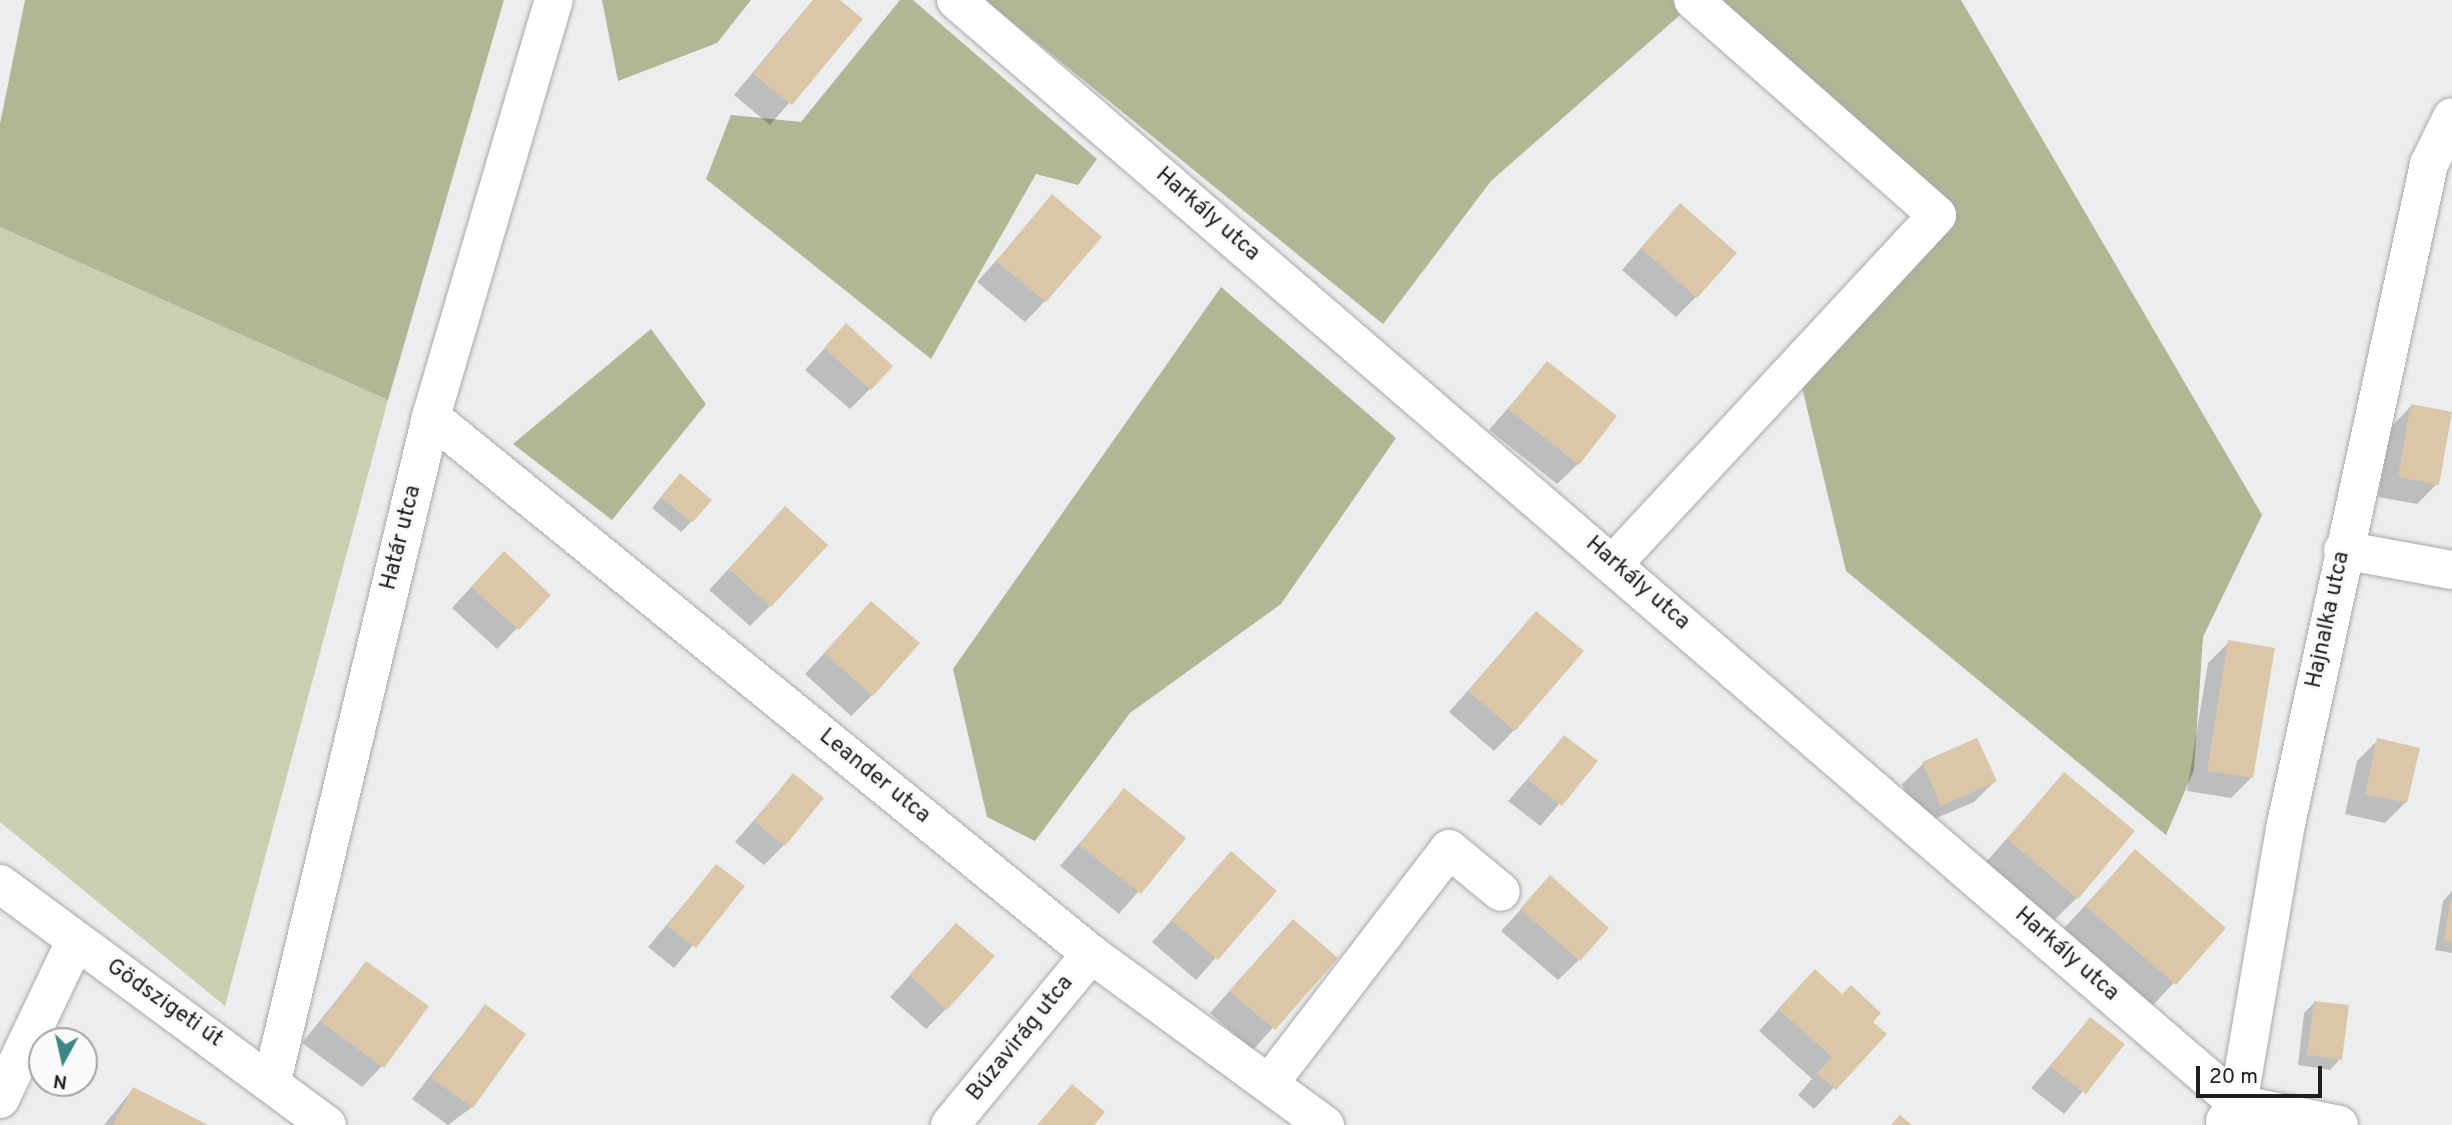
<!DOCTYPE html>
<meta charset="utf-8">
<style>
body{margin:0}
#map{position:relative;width:2452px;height:1125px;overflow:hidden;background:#ecedef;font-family:Overpass,sans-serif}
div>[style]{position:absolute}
.green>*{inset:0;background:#c9d0b1}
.forest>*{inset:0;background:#afb795}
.shadow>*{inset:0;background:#0003}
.building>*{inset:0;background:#dbc7a8}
.roads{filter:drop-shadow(0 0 2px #a9a9ab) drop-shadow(0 0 2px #a9a9ab)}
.minor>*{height:38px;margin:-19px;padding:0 19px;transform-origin:19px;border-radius:19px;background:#fff}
span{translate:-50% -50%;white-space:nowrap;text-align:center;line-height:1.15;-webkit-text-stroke:6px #fafafc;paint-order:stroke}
.street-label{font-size:23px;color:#1f1f20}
.north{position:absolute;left:28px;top:1027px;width:70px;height:70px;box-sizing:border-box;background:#fafafc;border:2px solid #a2a2a4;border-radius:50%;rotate:188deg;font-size:19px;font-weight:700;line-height:28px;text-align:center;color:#1f1f20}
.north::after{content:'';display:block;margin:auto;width:24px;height:32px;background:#3c8589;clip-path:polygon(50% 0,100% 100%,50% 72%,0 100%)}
.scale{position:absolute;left:2196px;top:1066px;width:126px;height:32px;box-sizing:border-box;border:4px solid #1f1f20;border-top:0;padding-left:9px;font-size:21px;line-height:24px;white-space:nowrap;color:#1f1f20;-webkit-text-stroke:5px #fafafc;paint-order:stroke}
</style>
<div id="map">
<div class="green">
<div style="clip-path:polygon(0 227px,388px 400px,225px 1006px,0 822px)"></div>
</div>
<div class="forest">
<div style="clip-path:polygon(25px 0,504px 0,388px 400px,0 227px,0 124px)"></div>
<div style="clip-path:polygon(602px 0,751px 0,717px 43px,618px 81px)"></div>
<div style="clip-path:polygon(900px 0,913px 0,1097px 159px,1078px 185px,1036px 174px,931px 359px,706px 179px,731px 115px,801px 122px)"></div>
<div style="clip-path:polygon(985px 0,1961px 0,2262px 515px,2203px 637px,2194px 770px,2166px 835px,1846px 571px,1800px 379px,1934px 232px,1688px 8px,1491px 181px,1383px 324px)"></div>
<div style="clip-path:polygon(1221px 287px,1396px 438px,1281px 604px,1130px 713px,1035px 841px,987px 817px,953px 669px)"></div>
<div style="clip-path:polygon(651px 329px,706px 404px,612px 520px,513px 444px)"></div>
</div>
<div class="shadow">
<div style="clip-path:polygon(813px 0,837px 0,861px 19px,770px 125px,734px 95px)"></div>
<div style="clip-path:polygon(1053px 197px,1045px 301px,1025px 322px,977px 282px)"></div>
<div style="clip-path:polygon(1660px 226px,1696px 297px,1676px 317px,1622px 270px)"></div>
<div style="clip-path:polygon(846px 325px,870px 389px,850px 409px,805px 370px)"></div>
<div style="clip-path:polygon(1547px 363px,1578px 464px,1557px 484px,1489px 430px)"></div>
<div style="clip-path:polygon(2411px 406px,2437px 484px,2417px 504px,2378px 497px,2391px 427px)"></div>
<div style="clip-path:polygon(670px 486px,691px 522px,681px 532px,652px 508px)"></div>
<div style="clip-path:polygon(785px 508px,770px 606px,750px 626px,709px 590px)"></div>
<div style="clip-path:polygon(483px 574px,549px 595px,497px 649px,452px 608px)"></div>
<div style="clip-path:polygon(871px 603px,872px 695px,851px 716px,805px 674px)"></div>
<div style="clip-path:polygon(1536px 613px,1514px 730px,1494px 751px,1449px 712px)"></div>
<div style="clip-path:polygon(2229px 642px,2252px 777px,2231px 798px,2187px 791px,2208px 663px)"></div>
<div style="clip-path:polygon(1564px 737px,1596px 762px,1540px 826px,1508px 801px)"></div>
<div style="clip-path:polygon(1976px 740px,1995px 781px,1974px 802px,1920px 825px,1902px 784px,1923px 764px)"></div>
<div style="clip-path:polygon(2378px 740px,2406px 802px,2385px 823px,2345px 814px,2357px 761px)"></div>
<div style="clip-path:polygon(2064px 774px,2077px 898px,2047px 927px,1979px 870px)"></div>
<div style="clip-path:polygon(793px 775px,784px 845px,764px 865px,735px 842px)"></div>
<div style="clip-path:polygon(1125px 790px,1184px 838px,1119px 914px,1060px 866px)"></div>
<div style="clip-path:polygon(2135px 851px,2224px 928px,2145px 1014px,2056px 937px)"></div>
<div style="clip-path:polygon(1231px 853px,1275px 891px,1196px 980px,1152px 942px)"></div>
<div style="clip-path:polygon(716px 866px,742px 886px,674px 968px,648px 947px)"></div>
<div style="clip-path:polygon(1550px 878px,1579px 960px,1558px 980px,1501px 931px)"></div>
<div style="clip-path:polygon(2452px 891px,2452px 953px,2435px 950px,2443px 901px)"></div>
<div style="clip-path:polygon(956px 925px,946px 1009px,926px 1029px,890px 997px)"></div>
<div style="clip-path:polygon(1273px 942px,1335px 958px,1253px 1050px,1210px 1013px)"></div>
<div style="clip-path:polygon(366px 963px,382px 1066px,362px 1087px,302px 1043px)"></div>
<div style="clip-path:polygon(1794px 992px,1871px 1022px,1884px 1034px,1814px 1109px,1798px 1095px,1812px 1079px,1759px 1031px)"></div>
<div style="clip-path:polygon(2314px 1003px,2340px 1059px,2330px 1070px,2298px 1065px,2304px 1013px)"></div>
<div style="clip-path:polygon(485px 1006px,472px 1107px,448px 1125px,412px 1099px)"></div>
<div style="clip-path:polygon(2090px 1019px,2122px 1044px,2064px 1114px,2031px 1088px)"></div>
<div style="clip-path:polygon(133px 1089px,204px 1125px,104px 1125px)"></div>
</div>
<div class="building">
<div style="clip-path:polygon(813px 0,840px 0,863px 19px,792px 105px,753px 74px)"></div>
<div style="clip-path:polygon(1052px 194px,1102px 237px,1046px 302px,996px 261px)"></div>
<div style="clip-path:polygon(1680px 203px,1737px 253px,1697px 298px,1641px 248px)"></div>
<div style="clip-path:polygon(846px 323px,893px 366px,871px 390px,824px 348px)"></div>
<div style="clip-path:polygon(1547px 361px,1617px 416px,1579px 465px,1508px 409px)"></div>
<div style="clip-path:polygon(2411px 404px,2452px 412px,2439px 485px,2398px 477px)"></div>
<div style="clip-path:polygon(680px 473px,712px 500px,692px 523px,661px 497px)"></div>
<div style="clip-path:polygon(785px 506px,828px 545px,771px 607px,729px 569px)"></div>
<div style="clip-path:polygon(504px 551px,551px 595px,519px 630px,471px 587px)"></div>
<div style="clip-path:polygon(871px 601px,920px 643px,873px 696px,824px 653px)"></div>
<div style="clip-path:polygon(1536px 611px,1584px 651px,1515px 731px,1468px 691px)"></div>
<div style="clip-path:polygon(2228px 640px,2275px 648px,2253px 778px,2207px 771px)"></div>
<div style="clip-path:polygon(1564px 735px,1598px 761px,1562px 806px,1528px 780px)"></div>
<div style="clip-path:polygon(1977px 738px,1997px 781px,1941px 806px,1922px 762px)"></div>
<div style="clip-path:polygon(2377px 738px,2420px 748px,2407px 803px,2365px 794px)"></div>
<div style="clip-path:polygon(2064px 772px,2135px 831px,2078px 899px,2007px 839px)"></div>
<div style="clip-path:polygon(793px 773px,824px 798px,785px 846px,754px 821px)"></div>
<div style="clip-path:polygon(1124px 788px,1186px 838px,1141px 894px,1079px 845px)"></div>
<div style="clip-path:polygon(2135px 849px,2226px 928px,2176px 985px,2085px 906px)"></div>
<div style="clip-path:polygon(1231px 851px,1277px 891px,1218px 960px,1171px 920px)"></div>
<div style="clip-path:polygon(716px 864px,745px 886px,696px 948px,667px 926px)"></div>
<div style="clip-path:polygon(1550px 875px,1609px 928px,1580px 961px,1520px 909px)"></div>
<div style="clip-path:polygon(2451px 899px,2452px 899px,2452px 942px,2444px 940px)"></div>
<div style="clip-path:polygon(1293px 919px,1338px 958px,1275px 1030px,1229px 991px)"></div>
<div style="clip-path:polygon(956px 923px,995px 956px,947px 1010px,909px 975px)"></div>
<div style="clip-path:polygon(366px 961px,429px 1006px,384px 1068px,321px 1022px)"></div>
<div style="clip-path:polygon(1815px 969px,1842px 994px,1851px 985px,1881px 1013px,1873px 1022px,1887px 1034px,1836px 1090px,1817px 1073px,1832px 1057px,1778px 1009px)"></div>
<div style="clip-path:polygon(2314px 1001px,2349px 1005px,2342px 1060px,2307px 1055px)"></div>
<div style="clip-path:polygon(485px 1004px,526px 1034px,473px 1108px,431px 1078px)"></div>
<div style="clip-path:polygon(2090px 1017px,2125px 1044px,2086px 1094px,2050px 1067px)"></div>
<div style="clip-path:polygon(1072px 1084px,1105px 1112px,1094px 1125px,1037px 1125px)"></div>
<div style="clip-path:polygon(133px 1087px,208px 1125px,113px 1125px)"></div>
<div style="clip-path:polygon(1900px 1115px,1912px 1125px,1891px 1125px)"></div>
</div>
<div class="roads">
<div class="minor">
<div style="left:956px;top:0;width:1692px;rotate:40.73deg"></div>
<div style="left:2238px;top:1104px;width:103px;rotate:11.7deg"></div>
<div style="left:431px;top:417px;width:851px;rotate:39.13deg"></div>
<div style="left:1091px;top:954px;width:290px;rotate:36.2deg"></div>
<div style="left:2343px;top:550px;width:111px;rotate:10.4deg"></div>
<div style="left:1613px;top:564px;width:476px;rotate:-47.1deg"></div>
<div style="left:1937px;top:215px;width:325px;rotate:-138.6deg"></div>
<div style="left:0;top:884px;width:406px;rotate:36.4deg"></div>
<div style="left:272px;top:1081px;width:683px;rotate:-76.53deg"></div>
<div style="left:431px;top:417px;width:435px;rotate:-73.6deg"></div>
<div style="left:1271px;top:1081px;width:292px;rotate:-52.5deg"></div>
<div style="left:1449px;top:849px;width:67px;rotate:39.6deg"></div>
<div style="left:0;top:1099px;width:174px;rotate:-64.5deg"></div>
<div style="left:2225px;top:1121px;width:21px;rotate:-53deg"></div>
<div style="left:2238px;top:1104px;width:284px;rotate:-80.3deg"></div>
<div style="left:2286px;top:824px;width:675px;rotate:-77.77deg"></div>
<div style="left:2429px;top:164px;width:52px;rotate:-63.9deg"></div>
<div style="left:950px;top:1125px;width:222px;rotate:-50.5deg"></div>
</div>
</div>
<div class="street-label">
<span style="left:1207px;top:215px;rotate:41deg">Harkály utca</span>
<span style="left:402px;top:538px;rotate:-76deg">Határ utca</span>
<span style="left:1637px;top:584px;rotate:41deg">Harkály utca</span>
<span style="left:2329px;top:620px;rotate:-78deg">Hajnalka utca</span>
<span style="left:874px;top:777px;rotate:39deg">Leander utca</span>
<span style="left:2066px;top:955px;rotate:41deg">Harkály utca</span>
<span style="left:164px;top:1004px;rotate:35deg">Gödszigeti út</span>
<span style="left:1021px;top:1039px;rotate:-51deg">Búzavirág utca</span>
</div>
<div class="north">N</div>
<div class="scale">20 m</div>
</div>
